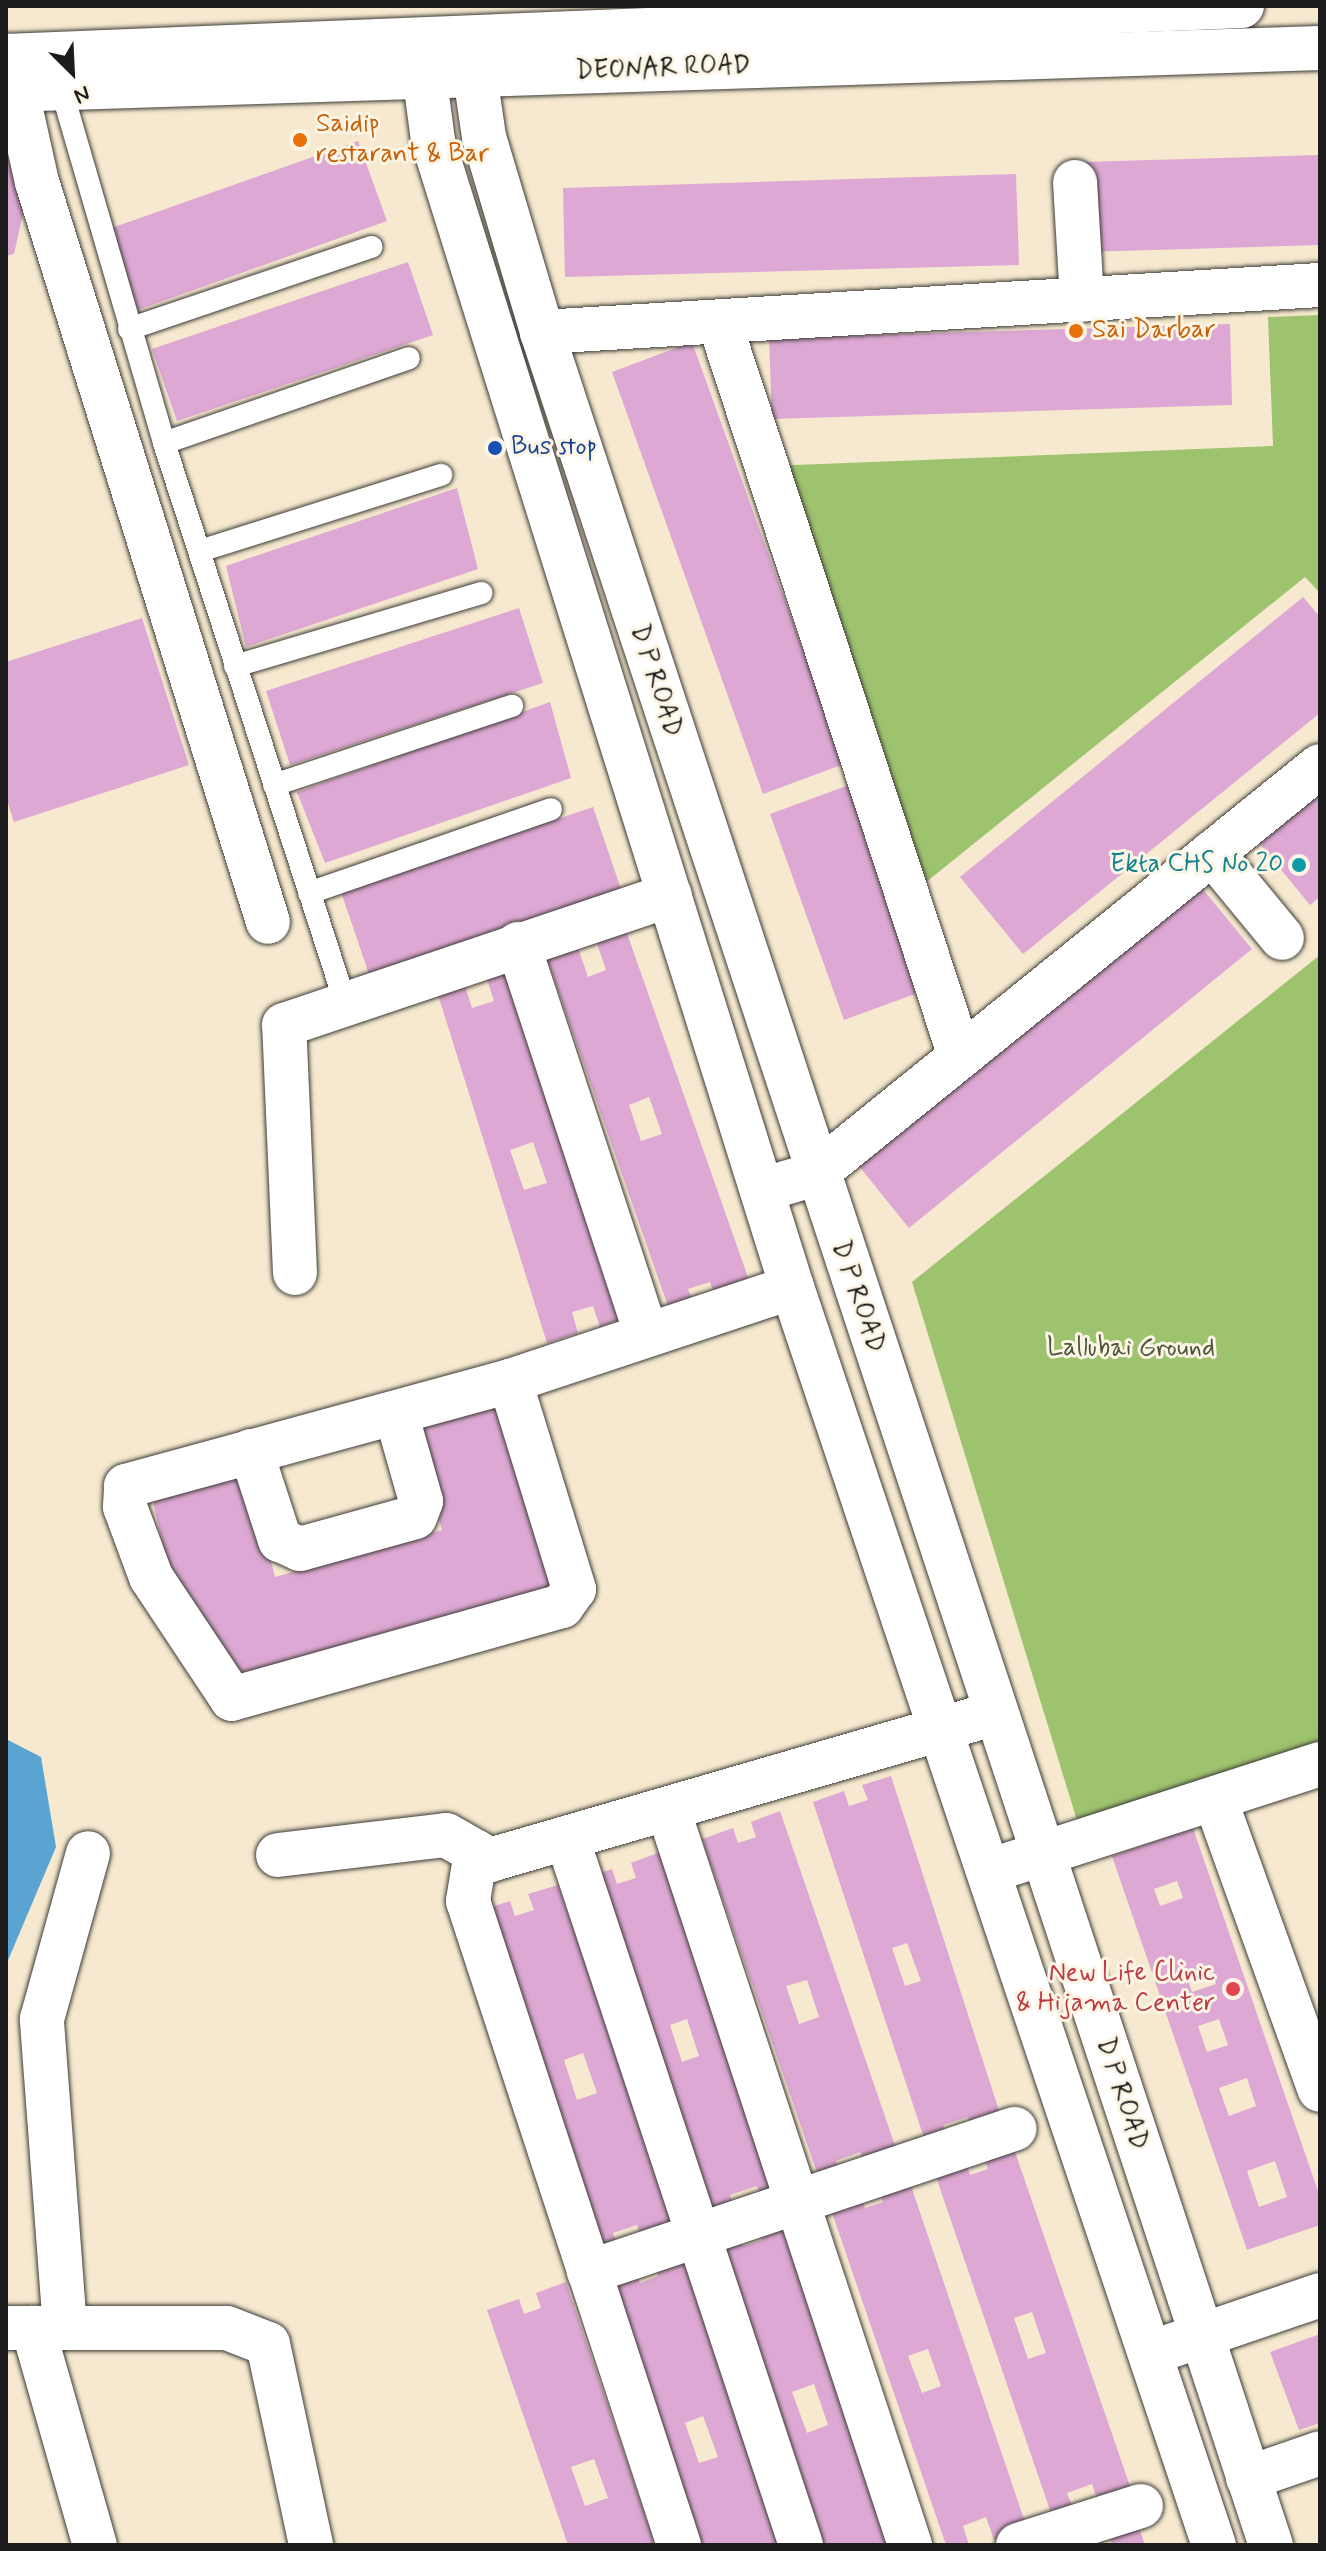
<!DOCTYPE html>
<style>
body{margin:0}
#map{position:relative;width:1326px;height:2551px;overflow:hidden;background:#f6e9cf;font-family:Mynerve,sans-serif}
div>[style]{position:absolute}
.green>*{inset:0;background:#9ec36e}
.water>*{inset:0;background:#59a4d1}
.building>*{inset:0;background:#dda8d3}
.roads{filter:drop-shadow(0 0 2px #3d3b37) drop-shadow(0 0 2px #3d3b37)}
.lane>*{height:22px;margin:-11px;padding:0 11px;transform-origin:11px;border-radius:11px;background:#fff}
.street>*{height:44px;margin:-22px;padding:0 22px;transform-origin:22px;border-radius:22px;background:#fff}
.secondary>*{height:44px;margin:-22px;padding:0 22px;transform-origin:22px;border-radius:22px;background:#fff}
.dots>*{width:22px;height:22px;translate:-50% -50%;box-sizing:border-box;border:4px solid #fcf5e5;border-radius:50%}
span{translate:-50% -50%;white-space:nowrap;text-align:center;line-height:1.15;-webkit-text-stroke:6px #fcf5e5;paint-order:stroke}
.street-label{font-size:26px;color:#1c1c1c}
.food-label{font-size:26px;color:#c56008}
.left{translate:0 -50%;text-align:left}
.transit-label{font-size:26px;color:#164399}
.culture-label{font-size:26px;color:#0d838f}
.right{translate:-100% -50%;text-align:right}
.park-label{font-size:26px;color:#4a5639}
.health-label{font-size:26px;color:#be3a42}
.frame{position:absolute;inset:0;border:8px solid #1c1c1c;pointer-events:none}
.north{position:absolute;left:32px;top:32px;width:80px;height:80px;-webkit-text-stroke:6px #fcf5e5;paint-order:stroke;rotate:156deg;font-size:22px;font-weight:700;line-height:32px;text-align:center;color:#1c1c1c}
.north::after{content:'';display:block;margin:auto;width:28px;height:36px;background:#1c1c1c;clip-path:polygon(50% 0,100% 100%,50% 72%,0 100%)}
</style>
<div id="map">
<div class="green">
<div style="clip-path:polygon(1320px 315px,1320px 593px,1305px 577px,920px 887px,770px 466px,1273px 446px,1268px 317px)"></div>
<div style="clip-path:polygon(1320px 955px,1320px 1745px,1079px 1827px,912px 1282px)"></div>
</div>
<div class="water">
<div style="clip-path:polygon(6px 1739px,41px 1757px,56px 1847px,6px 1965px)"></div>
</div>
<div class="building">
<div style="clip-path:polygon(358px 141px,387px 221px,135px 311px,106px 230px)"></div>
<div style="clip-path:polygon(1320px 155px,1320px 245px,1085px 252px,1082px 162px)"></div>
<div style="clip-path:polygon(21px 156px,24px 209px,14px 254px,6px 256px,6px 157px)"></div>
<div style="clip-path:polygon(1016px 174px,1019px 265px,565px 277px,563px 188px)"></div>
<div style="clip-path:polygon(408px 262px,433px 335px,177px 421px,152px 349px)"></div>
<div style="clip-path:polygon(1230px 324px,1232px 405px,772px 419px,769px 338px)"></div>
<div style="clip-path:polygon(692px 342px,844px 764px,763px 794px,612px 372px)"></div>
<div style="clip-path:polygon(457px 488px,478px 569px,246px 647px,226px 566px)"></div>
<div style="clip-path:polygon(1303px 597px,1320px 617px,1320px 713px,1023px 954px,960px 877px)"></div>
<div style="clip-path:polygon(519px 608px,543px 683px,290px 765px,266px 691px)"></div>
<div style="clip-path:polygon(142px 618px,189px 765px,14px 822px,6px 797px,6px 662px)"></div>
<div style="clip-path:polygon(550px 702px,571px 778px,325px 863px,297px 792px)"></div>
<div style="clip-path:polygon(1320px 778px,1320px 897px,1310px 905px,1251px 833px)"></div>
<div style="clip-path:polygon(849px 785px,923px 991px,844px 1020px,770px 814px)"></div>
<div style="clip-path:polygon(593px 807px,622px 892px,370px 977px,341px 892px)"></div>
<div style="clip-path:polygon(1196px 881px,1252px 949px,909px 1228px,854px 1160px)"></div>
<div style="clip-path:polygon(evenodd,623px 922px,750px 1283px,715px 1296px,710px 1282px,688px 1289px,694px 1304px,670px 1312px,544px 950px,575px 939px,588px 977px,606px 970px,593px 932px,623px 922px,649px 1097px,662px 1134px,641px 1141px,629px 1105px,649px 1097px)"></div>
<div style="clip-path:polygon(evenodd,512px 961px,624px 1318px,600px 1327px,593px 1306px,572px 1312px,578px 1333px,547px 1343px,435px 985px,462px 977px,472px 1008px,494px 1001px,484px 970px,512px 961px,533px 1142px,547px 1183px,524px 1190px,510px 1150px,533px 1142px)"></div>
<div style="clip-path:polygon(500px 1394px,555px 1588px,234px 1686px,199px 1607px,177px 1607px,151px 1493px,247px 1468px,275px 1577px,442px 1530px,413px 1421px)"></div>
<div style="clip-path:polygon(evenodd,891px 1776px,1003px 2123px,972px 2133px,968px 2117px,943px 2125px,949px 2143px,928px 2150px,813px 1802px,844px 1791px,849px 1806px,868px 1800px,862px 1785px,891px 1776px,907px 1943px,921px 1981px,905px 1986px,892px 1948px,907px 1943px)"></div>
<div style="clip-path:polygon(evenodd,780px 1811px,901px 2163px,868px 2175px,860px 2152px,836px 2161px,844px 2183px,823px 2190px,702px 1839px,733px 1828px,738px 1843px,756px 1837px,751px 1822px,780px 1811px,807px 1980px,819px 2017px,799px 2024px,786px 1986px,807px 1980px)"></div>
<div style="clip-path:polygon(evenodd,1193px 1828px,1320px 2197px,1320px 2225px,1247px 2250px,1112px 1856px,1193px 1828px,1177px 1881px,1183px 1898px,1160px 1906px,1154px 1889px,1177px 1881px,1193px 1828px,1210px 1965px,1216px 1984px,1192px 1992px,1186px 1974px,1210px 1965px,1193px 1828px,1219px 2019px,1228px 2045px,1207px 2052px,1198px 2026px,1219px 2019px,1193px 1828px,1247px 2078px,1256px 2106px,1229px 2116px,1219px 2088px,1247px 2078px,1193px 1828px,1275px 2161px,1287px 2197px,1259px 2207px,1247px 2171px,1275px 2161px)"></div>
<div style="clip-path:polygon(evenodd,660px 1852px,779px 2202px,764px 2207px,757px 2186px,730px 2195px,738px 2218px,705px 2229px,586px 1878px,612px 1869px,617px 1884px,636px 1878px,631px 1863px,660px 1852px,687px 2019px,699px 2056px,682px 2062px,670px 2025px,687px 2019px)"></div>
<div style="clip-path:polygon(evenodd,558px 1885px,678px 2236px,645px 2247px,637px 2225px,613px 2233px,621px 2256px,600px 2263px,479px 1911px,510px 1901px,515px 1916px,534px 1910px,528px 1894px,558px 1885px,583px 2053px,597px 2093px,577px 2100px,564px 2060px,583px 2053px)"></div>
<div style="clip-path:polygon(evenodd,1012px 2143px,1133px 2495px,1100px 2507px,1092px 2484px,1067px 2493px,1076px 2515px,1054px 2522px,934px 2171px,965px 2160px,970px 2175px,988px 2169px,983px 2154px,1012px 2143px,1032px 2312px,1046px 2353px,1028px 2359px,1014px 2318px,1032px 2312px)"></div>
<div style="clip-path:polygon(evenodd,908px 2177px,1027px 2528px,994px 2540px,986px 2517px,963px 2526px,969px 2545px,946px 2545px,829px 2204px,860px 2193px,865px 2208px,883px 2202px,878px 2187px,908px 2177px,928px 2349px,941px 2386px,922px 2393px,908px 2356px,928px 2349px)"></div>
<div style="clip-path:polygon(evenodd,786px 2214px,899px 2545px,811px 2545px,707px 2242px,738px 2231px,743px 2246px,762px 2240px,757px 2225px,786px 2214px,814px 2384px,828px 2425px,807px 2433px,792px 2392px,814px 2384px)"></div>
<div style="clip-path:polygon(evenodd,682px 2252px,782px 2545px,695px 2545px,603px 2278px,634px 2268px,640px 2283px,658px 2276px,653px 2261px,682px 2252px,703px 2416px,718px 2457px,699px 2463px,685px 2423px,703px 2416px)"></div>
<div style="clip-path:polygon(evenodd,566px 2282px,655px 2545px,568px 2545px,487px 2310px,519px 2299px,524px 2314px,541px 2308px,536px 2293px,566px 2282px,594px 2459px,608px 2498px,585px 2506px,571px 2467px,594px 2459px)"></div>
<div style="clip-path:polygon(1320px 2334px,1320px 2423px,1299px 2430px,1270px 2352px)"></div>
<div style="clip-path:polygon(1137px 2522px,1145px 2545px,1112px 2545px,1107px 2526px)"></div>
</div>
<div class="roads">
<div class="lane">
<div style="left:61px;top:88px;width:370px;rotate:73.8deg"></div>
<div style="left:164px;top:443px;width:584px;rotate:72.06deg"></div>
<div style="left:129px;top:329px;width:256px;rotate:-18.7deg"></div>
<div style="left:164px;top:443px;width:259px;rotate:-19.1deg"></div>
<div style="left:200px;top:551px;width:253px;rotate:-17.5deg"></div>
<div style="left:235px;top:666px;width:257px;rotate:-16.5deg"></div>
<div style="left:274px;top:785px;width:251px;rotate:-18.4deg"></div>
<div style="left:309px;top:893px;width:256px;rotate:-19.1deg"></div>
</div>
<div class="street">
<div style="left:9px;top:56px;width:129px;rotate:77.5deg"></div>
<div style="left:37px;top:182px;width:775px;rotate:72.66deg"></div>
<div style="left:1075px;top:182px;width:118px;rotate:86.6deg"></div>
<div style="left:720px;top:324px;width:770px;rotate:71.85deg"></div>
<div style="left:542px;top:332px;width:779px;rotate:-3.46deg"></div>
<div style="left:1212px;top:853px;width:110px;rotate:50.5deg"></div>
<div style="left:518px;top:944px;width:410px;rotate:71.8deg"></div>
<div style="left:762px;top:1190px;width:55px;rotate:-16.8deg"></div>
<div style="left:815px;top:1174px;width:649px;rotate:-38.94deg"></div>
<div style="left:295px;top:1273px;width:248px;rotate:-92.5deg"></div>
<div style="left:284px;top:1025px;width:407px;rotate:-18.6deg"></div>
<div style="left:510px;top:1381px;width:218px;rotate:72.9deg"></div>
<div style="left:574px;top:1589px;width:21px;rotate:125deg"></div>
<div style="left:562px;top:1606px;width:343px;rotate:164.3deg"></div>
<div style="left:232px;top:1699px;width:146px;rotate:-123.6deg"></div>
<div style="left:151px;top:1577px;width:75px;rotate:-110.4deg"></div>
<div style="left:125px;top:1507px;width:21px;rotate:-87deg"></div>
<div style="left:126px;top:1486px;width:398px;rotate:-15.3deg"></div>
<div style="left:510px;top:1381px;width:297px;rotate:-18.4deg"></div>
<div style="left:251px;top:1451px;width:94px;rotate:72deg"></div>
<div style="left:280px;top:1540px;width:22px;rotate:24deg"></div>
<div style="left:300px;top:1549px;width:119px;rotate:-15.5deg"></div>
<div style="left:415px;top:1517px;width:17px;rotate:-69deg"></div>
<div style="left:421px;top:1501px;width:91px;rotate:-105.9deg"></div>
<div style="left:1215px;top:1799px;width:309px;rotate:70.2deg"></div>
<div style="left:668px;top:1809px;width:775px;rotate:71.8deg"></div>
<div style="left:567px;top:1838px;width:745px;rotate:71.69deg"></div>
<div style="left:476px;top:1852px;width:50px;rotate:99.3deg"></div>
<div style="left:468px;top:1901px;width:678px;rotate:71.86deg"></div>
<div style="left:278px;top:1855px;width:169px;rotate:-6.8deg"></div>
<div style="left:446px;top:1835px;width:51px;rotate:29.6deg"></div>
<div style="left:490px;top:1860px;width:527px;rotate:-16.2deg"></div>
<div style="left:989px;top:1871px;width:348px;rotate:-17.9deg"></div>
<div style="left:589px;top:2272px;width:449px;rotate:-18.6deg"></div>
<div style="left:6px;top:2328px;width:221px"></div>
<div style="left:227px;top:2328px;width:44px;rotate:21.3deg"></div>
<div style="left:268px;top:2344px;width:206px;rotate:77.9deg"></div>
<div style="left:33px;top:2328px;width:226px;rotate:74.1deg"></div>
<div style="left:65px;top:2328px;width:310px;rotate:-94.3deg"></div>
<div style="left:42px;top:2019px;width:172px;rotate:-74.5deg"></div>
<div style="left:1150px;top:2353px;width:180px;rotate:-18.8deg"></div>
<div style="left:1248px;top:2478px;width:76px;rotate:-19.1deg"></div>
<div style="left:1018px;top:2545px;width:129px;rotate:-17.6deg"></div>
</div>
<div class="secondary">
<div style="left:470px;top:41px;width:97px;rotate:81.7deg"></div>
<div style="left:484px;top:137px;width:203px;rotate:73.4deg"></div>
<div style="left:542px;top:332px;width:2330px;rotate:71.77deg"></div>
<div style="left:420px;top:43px;width:99px;rotate:82.4deg"></div>
<div style="left:433px;top:141px;width:1201px;rotate:72.61deg"></div>
<div style="left:792px;top:1287px;width:1327px;rotate:71.46deg"></div>
<div style="left:6px;top:56px;width:1237px;rotate:-2.32deg"></div>
<div style="left:6px;top:90px;width:1315px;rotate:-1.83deg"></div>
</div>
</div>
<div class="dots">
<div style="left:300px;top:140px;background:#e8710a"></div>
<div style="left:1076px;top:331px;background:#e8710a"></div>
<div style="left:495px;top:448px;background:#1a4fb4"></div>
<div style="left:1299px;top:865px;background:#0f9aa8"></div>
<div style="left:1233px;top:1989px;background:#e0444e"></div>
</div>
<div class="street-label">
<span style="left:663px;top:69px;rotate:-2deg">DEONAR ROAD</span>
<span style="left:655px;top:681px;rotate:72deg">D P ROAD</span>
<span style="left:857px;top:1297px;rotate:71deg">D P ROAD</span>
<span style="left:1121px;top:2094px;rotate:72deg">D P ROAD</span>
</div>
<div class="food-label">
<span class="left" style="left:316px;top:140px">Saidip<br>restarant &amp; Bar</span>
<span class="left" style="left:1092px;top:331px">Sai Darbar</span>
</div>
<div class="transit-label">
<span class="left" style="left:511px;top:448px">Bus stop</span>
</div>
<div class="culture-label">
<span class="right" style="left:1283px;top:865px">Ekta CHS No 20</span>
</div>
<div class="park-label">
<span style="left:1131px;top:1349px">Lallubai Ground</span>
</div>
<div class="health-label">
<span class="right" style="left:1215px;top:1989px">New Life Clinic<br>&amp; Hijama Center</span>
</div>
<div class="frame"></div>
<div class="north">N</div>
</div>
